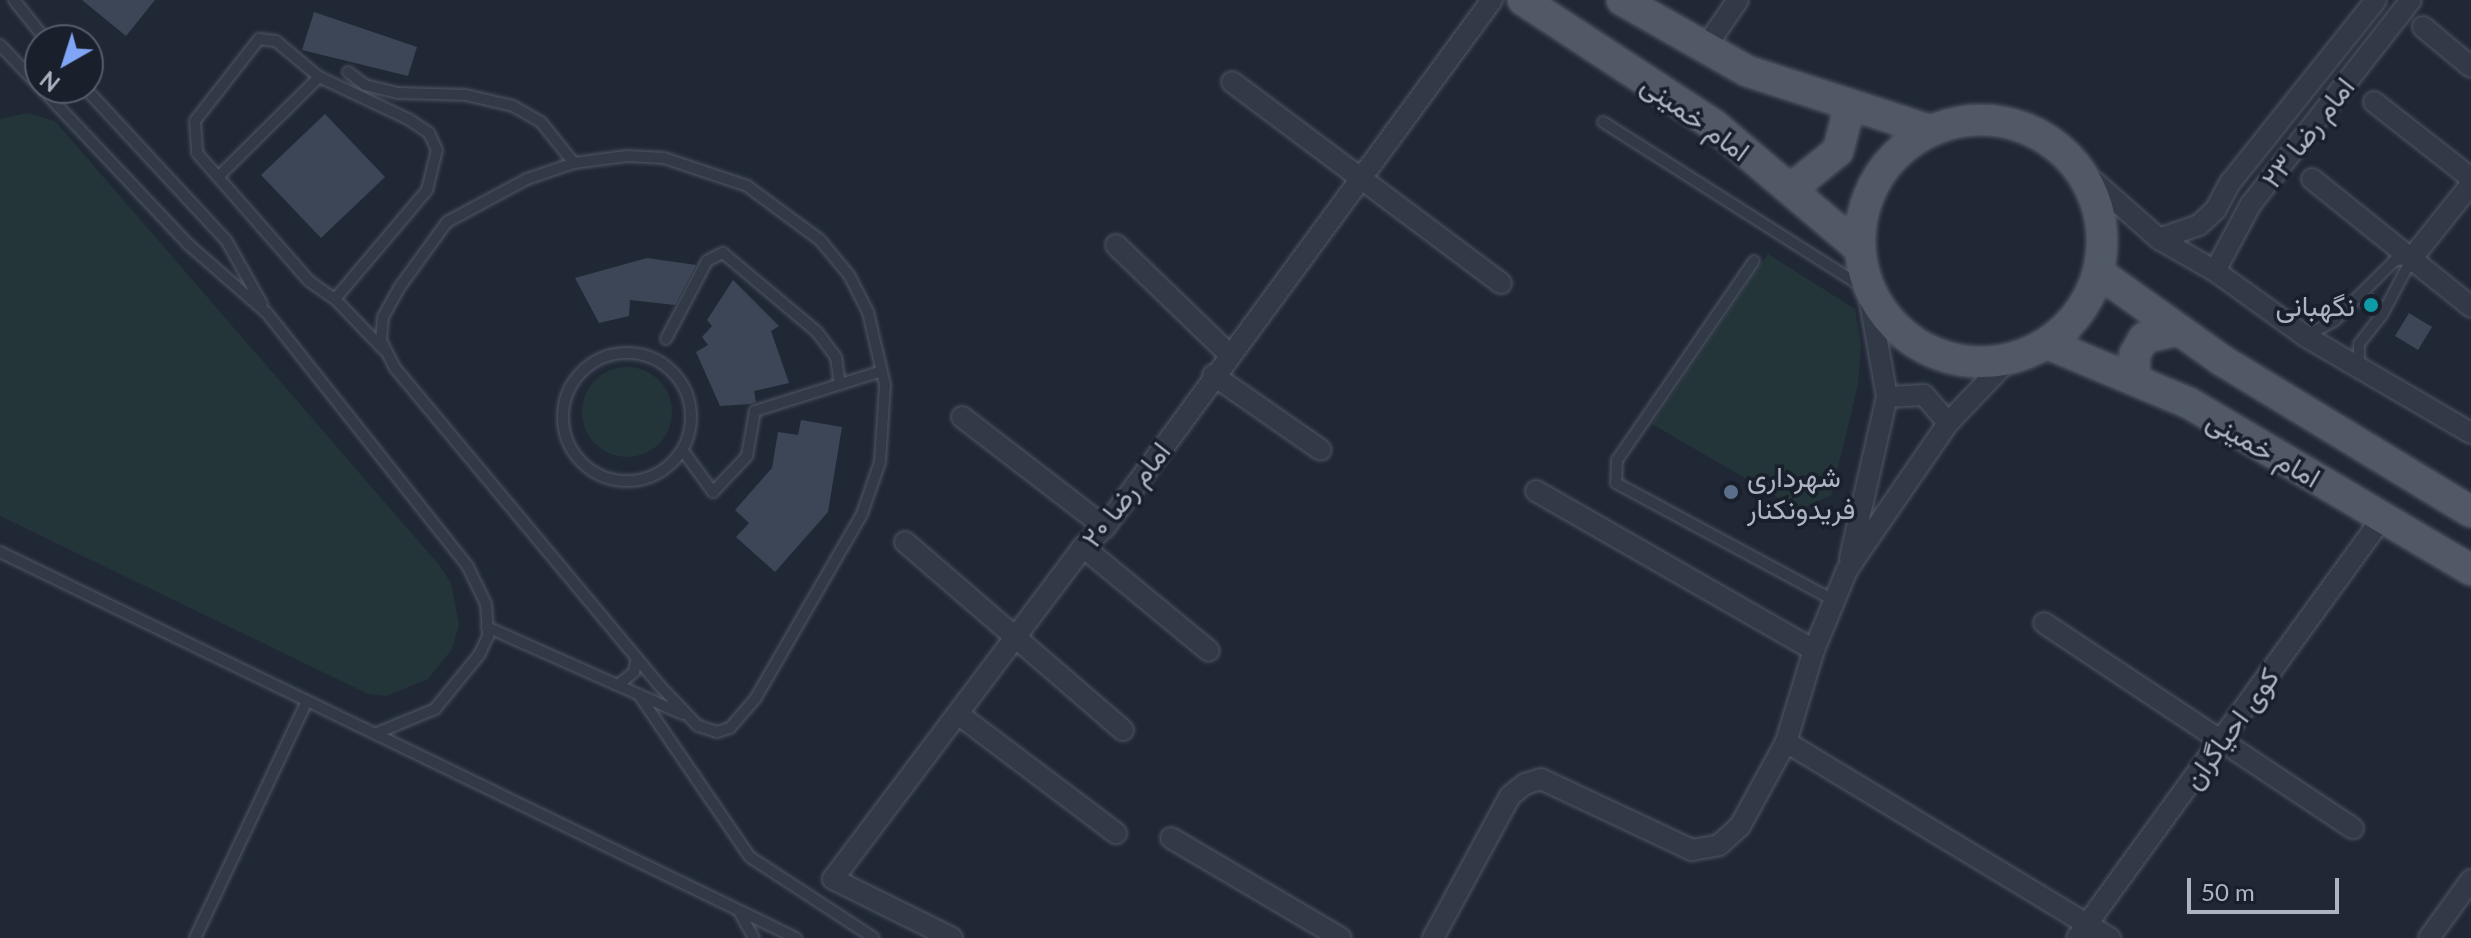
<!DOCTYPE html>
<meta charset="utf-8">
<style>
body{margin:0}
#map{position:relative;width:2471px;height:938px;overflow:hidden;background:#202836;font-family:Lato,Vazirmatn,sans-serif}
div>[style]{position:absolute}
.green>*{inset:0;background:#233538}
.round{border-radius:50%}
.building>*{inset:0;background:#3c4657}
.roads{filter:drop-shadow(0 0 2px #515765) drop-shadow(0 0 2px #515765)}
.service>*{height:10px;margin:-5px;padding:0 5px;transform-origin:5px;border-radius:5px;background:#333a47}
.service>.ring{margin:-5px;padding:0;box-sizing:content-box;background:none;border:10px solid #333a47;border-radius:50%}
.minor>*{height:20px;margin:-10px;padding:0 10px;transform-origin:10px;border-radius:10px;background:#333a47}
.primary>*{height:30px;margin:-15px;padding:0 15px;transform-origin:15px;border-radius:15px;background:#515967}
.primary>.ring{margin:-15px;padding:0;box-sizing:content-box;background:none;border:30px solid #515967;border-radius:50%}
.dots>*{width:22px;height:22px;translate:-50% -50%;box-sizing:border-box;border:4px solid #191f2b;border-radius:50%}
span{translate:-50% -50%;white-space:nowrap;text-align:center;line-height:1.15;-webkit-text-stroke:7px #191f2b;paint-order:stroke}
.street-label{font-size:28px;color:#aeb4c4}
.poi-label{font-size:28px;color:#aeb4c4}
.right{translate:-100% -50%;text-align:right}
.left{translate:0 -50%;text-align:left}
.north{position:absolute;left:24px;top:24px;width:80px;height:80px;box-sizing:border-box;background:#191f2b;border:2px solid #555b68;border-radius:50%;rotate:219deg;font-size:22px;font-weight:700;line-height:32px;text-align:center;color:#aeb4c4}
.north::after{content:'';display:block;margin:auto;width:28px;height:36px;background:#81a5f6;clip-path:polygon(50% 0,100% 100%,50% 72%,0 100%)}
.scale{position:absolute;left:2187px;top:878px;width:152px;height:36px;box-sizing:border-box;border:4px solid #aeb4c4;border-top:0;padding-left:10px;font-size:24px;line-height:28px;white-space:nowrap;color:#aeb4c4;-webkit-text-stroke:6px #191f2b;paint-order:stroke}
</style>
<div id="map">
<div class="green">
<div style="clip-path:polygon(27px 113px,55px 121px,439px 565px,451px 583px,459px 625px,452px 649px,428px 679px,386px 696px,368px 694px,0 516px,0 119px)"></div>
<div style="clip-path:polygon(1768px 254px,1855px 309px,1861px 345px,1858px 385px,1831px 495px,1800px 510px,1652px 424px)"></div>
<div class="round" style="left:582px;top:367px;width:90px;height:90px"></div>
</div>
<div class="building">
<div style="clip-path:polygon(82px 0,155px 0,126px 36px)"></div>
<div style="clip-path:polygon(314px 12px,417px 47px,408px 76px,302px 50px)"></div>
<div style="clip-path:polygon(325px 114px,385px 177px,321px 238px,261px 175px)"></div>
<div style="clip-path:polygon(647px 258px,696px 265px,675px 305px,630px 300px,629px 316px,599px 323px,575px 278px)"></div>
<div style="clip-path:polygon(733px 280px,779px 326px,771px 331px,789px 383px,754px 391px,756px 402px,751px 404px,720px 406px,696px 352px,708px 345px,702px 337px,712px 326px,707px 320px)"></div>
<div style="clip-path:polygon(2373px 293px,2381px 300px,2370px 317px,2359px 308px)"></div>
<div style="clip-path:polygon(2409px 313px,2432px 327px,2418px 350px,2395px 336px)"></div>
<div style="clip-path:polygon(801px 420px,842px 427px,828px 512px,775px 572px,736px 537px,749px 523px,735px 510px,772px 468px,778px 432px,798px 435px)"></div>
</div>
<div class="roads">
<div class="service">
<div style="left:14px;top:0;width:51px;rotate:51.3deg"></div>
<div style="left:0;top:45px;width:58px;rotate:46.4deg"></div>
<div style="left:348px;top:72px;width:21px;rotate:37deg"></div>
<div style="left:365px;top:85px;width:34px;rotate:14deg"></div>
<div style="left:398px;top:93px;width:68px;rotate:1.7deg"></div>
<div style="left:466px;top:95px;width:48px;rotate:13.2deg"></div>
<div style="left:513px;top:106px;width:32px;rotate:30deg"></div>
<div style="left:541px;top:122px;width:53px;rotate:51.2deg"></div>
<div style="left:41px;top:88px;width:216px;rotate:46.7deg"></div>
<div style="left:189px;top:245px;width:103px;rotate:41.1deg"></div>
<div style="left:267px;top:313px;width:322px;rotate:51.6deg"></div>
<div style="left:467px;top:565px;width:43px;rotate:64deg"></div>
<div style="left:486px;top:604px;width:32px;rotate:86deg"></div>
<div style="left:488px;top:636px;width:21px;rotate:115deg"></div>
<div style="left:479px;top:655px;width:70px;rotate:129.2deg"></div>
<div style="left:435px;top:709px;width:63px;rotate:157.5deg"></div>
<div style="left:85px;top:88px;width:207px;rotate:47.2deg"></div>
<div style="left:226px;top:240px;width:73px;rotate:60.6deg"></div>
<div style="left:1603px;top:122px;width:314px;rotate:32.4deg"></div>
<div style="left:627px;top:156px;width:37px;rotate:3deg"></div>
<div style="left:664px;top:158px;width:88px;rotate:18.6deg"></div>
<div style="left:747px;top:186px;width:91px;rotate:36.5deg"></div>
<div style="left:820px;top:240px;width:45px;rotate:50.4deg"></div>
<div style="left:849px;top:275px;width:42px;rotate:62.8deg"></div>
<div style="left:868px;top:312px;width:75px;rotate:76.9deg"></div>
<div style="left:885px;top:385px;width:77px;rotate:93.7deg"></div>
<div style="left:880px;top:462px;width:55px;rotate:109.1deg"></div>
<div style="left:862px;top:514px;width:214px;rotate:120deg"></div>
<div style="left:755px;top:699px;width:38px;rotate:131deg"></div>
<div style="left:730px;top:728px;width:14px;rotate:163deg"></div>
<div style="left:717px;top:732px;width:20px;rotate:-162deg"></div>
<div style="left:698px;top:726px;width:55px;rotate:-133.5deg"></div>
<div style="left:660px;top:686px;width:414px;rotate:-129.8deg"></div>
<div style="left:395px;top:368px;width:31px;rotate:-117deg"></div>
<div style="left:381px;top:340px;width:23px;rotate:-85deg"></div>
<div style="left:383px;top:317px;width:33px;rotate:-61deg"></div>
<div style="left:399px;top:288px;width:82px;rotate:-54deg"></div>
<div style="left:447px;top:222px;width:91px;rotate:-28.3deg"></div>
<div style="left:527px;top:179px;width:50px;rotate:-18.8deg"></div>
<div style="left:574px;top:163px;width:53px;rotate:-7.5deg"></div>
<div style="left:218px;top:177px;width:142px;rotate:-44.7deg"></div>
<div style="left:1754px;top:261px;width:242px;rotate:124.5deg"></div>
<div style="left:1617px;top:460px;width:23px;rotate:92deg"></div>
<div style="left:1616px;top:483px;width:247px;rotate:28.3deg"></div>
<div style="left:335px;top:299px;width:143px;rotate:-49.8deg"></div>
<div style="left:427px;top:190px;width:41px;rotate:-76deg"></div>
<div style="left:437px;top:150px;width:19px;rotate:-115deg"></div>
<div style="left:429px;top:133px;width:25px;rotate:-146deg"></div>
<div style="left:408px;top:119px;width:98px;rotate:-154.7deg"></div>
<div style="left:319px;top:77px;width:56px;rotate:-140.1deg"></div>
<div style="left:276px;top:41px;width:17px;rotate:-173deg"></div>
<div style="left:259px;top:39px;width:104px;rotate:128deg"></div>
<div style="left:195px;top:121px;width:32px;rotate:86deg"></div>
<div style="left:197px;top:153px;width:170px;rotate:48.8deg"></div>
<div style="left:309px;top:281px;width:32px;rotate:35deg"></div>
<div style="left:335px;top:299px;width:71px;rotate:46.1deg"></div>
<div style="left:2307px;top:335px;width:30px;rotate:-27deg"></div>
<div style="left:2334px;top:321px;width:86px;rotate:-45deg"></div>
<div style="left:2395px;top:260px;width:15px;rotate:-4deg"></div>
<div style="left:666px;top:339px;width:88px;rotate:-62.3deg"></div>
<div style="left:707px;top:261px;width:18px;rotate:-27deg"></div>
<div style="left:723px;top:253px;width:123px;rotate:40deg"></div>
<div style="left:817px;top:332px;width:31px;rotate:53deg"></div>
<div style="left:836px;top:357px;width:27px;rotate:82deg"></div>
<div class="ring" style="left:563px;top:353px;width:118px;height:118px"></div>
<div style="left:2359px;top:368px;width:24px;rotate:-90deg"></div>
<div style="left:2359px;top:344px;width:37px;rotate:-52deg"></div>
<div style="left:2382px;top:315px;width:64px;rotate:-62.2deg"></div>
<div style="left:683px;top:451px;width:51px;rotate:53.8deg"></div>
<div style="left:713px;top:492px;width:50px;rotate:-46.6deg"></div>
<div style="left:747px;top:456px;width:46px;rotate:-79.9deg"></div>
<div style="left:755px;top:411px;width:133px;rotate:-17.5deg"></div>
<div style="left:0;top:552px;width:885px;rotate:25.87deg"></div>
<div style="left:487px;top:627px;width:214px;rotate:24deg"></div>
<div style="left:618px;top:685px;width:21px;rotate:-39deg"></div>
<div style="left:634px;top:672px;width:14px;rotate:-78deg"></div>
<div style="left:639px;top:695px;width:196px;rotate:55.6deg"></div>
<div style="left:750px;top:857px;width:148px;rotate:33.2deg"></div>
<div style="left:740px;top:913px;width:29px;rotate:61deg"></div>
<div style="left:195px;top:938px;width:262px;rotate:-64.7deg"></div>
</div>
<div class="minor">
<div style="left:2423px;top:27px;width:62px;rotate:39.8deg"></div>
<div style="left:1705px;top:48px;width:58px;rotate:-55.5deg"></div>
<div style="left:1232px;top:82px;width:336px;rotate:36.8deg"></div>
<div style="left:2374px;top:102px;width:123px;rotate:38.1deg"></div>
<div style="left:2080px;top:169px;width:106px;rotate:41.5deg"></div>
<div style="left:2159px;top:239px;width:64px;rotate:29.7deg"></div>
<div style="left:2215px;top:271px;width:111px;rotate:35.8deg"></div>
<div style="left:2305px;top:336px;width:192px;rotate:30.3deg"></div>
<div style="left:2312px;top:179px;width:204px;rotate:38.8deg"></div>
<div style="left:2159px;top:239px;width:42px;rotate:-19.3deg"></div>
<div style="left:2199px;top:225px;width:23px;rotate:-43deg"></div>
<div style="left:2216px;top:209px;width:30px;rotate:-62deg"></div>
<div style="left:2230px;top:183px;width:234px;rotate:-51.4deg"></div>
<div style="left:1116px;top:245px;width:157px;rotate:44deg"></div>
<div style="left:2412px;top:258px;width:95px;rotate:-51.4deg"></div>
<div style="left:2215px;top:271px;width:76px;rotate:-61.8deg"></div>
<div style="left:2251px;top:204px;width:259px;rotate:-51.9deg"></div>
<div style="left:1213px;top:375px;width:131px;rotate:34.8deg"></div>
<div style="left:1887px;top:397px;width:37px;rotate:-3deg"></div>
<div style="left:1924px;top:395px;width:37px;rotate:49deg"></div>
<div style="left:962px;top:417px;width:180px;rotate:37.6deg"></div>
<div style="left:1536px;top:491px;width:320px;rotate:29.8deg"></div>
<div style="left:905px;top:542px;width:288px;rotate:40.8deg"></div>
<div style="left:1083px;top:547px;width:163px;rotate:39.5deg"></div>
<div style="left:1850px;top:558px;width:165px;rotate:-77.1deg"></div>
<div style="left:1887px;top:397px;width:109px;rotate:-100.1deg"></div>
<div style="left:2044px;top:623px;width:371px;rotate:33.6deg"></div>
<div style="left:958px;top:714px;width:198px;rotate:37deg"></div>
<div style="left:1786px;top:742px;width:379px;rotate:31.2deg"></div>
<div style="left:1171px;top:838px;width:197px;rotate:30.5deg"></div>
<div style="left:952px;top:938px;width:133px;rotate:-153.6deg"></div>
<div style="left:833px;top:879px;width:416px;rotate:-53deg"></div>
<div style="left:1083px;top:547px;width:30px;rotate:-42deg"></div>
<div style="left:1105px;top:527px;width:654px;rotate:-53.71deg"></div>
<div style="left:1433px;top:938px;width:162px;rotate:-61.5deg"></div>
<div style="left:1510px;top:796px;width:19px;rotate:-39deg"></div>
<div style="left:1525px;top:784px;width:17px;rotate:-17deg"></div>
<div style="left:1541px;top:779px;width:167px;rotate:25.2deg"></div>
<div style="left:1692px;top:850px;width:27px;rotate:-10deg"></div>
<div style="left:1719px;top:845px;width:28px;rotate:-42deg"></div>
<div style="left:1740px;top:826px;width:96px;rotate:-61.3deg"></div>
<div style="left:1786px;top:742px;width:96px;rotate:-73.1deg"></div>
<div style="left:1814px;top:650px;width:87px;rotate:-67.6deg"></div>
<div style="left:1847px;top:570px;width:178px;rotate:-55.5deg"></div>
<div style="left:1948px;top:423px;width:86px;rotate:-46.4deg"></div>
<div style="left:2077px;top:938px;width:520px;rotate:-53.99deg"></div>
<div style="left:2429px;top:938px;width:72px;rotate:-54.1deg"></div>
</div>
<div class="primary">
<div style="left:1523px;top:0;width:228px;rotate:33.2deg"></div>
<div style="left:1714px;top:125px;width:189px;rotate:40.3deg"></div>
<div style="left:1622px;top:0;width:144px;rotate:29.6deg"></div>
<div style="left:1747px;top:71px;width:191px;rotate:18deg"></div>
<div class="ring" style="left:1860px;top:120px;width:212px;height:212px"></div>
<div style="left:1791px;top:189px;width:60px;rotate:-39deg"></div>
<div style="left:1838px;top:151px;width:48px;rotate:-75.4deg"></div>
<div style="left:2099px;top:273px;width:152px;rotate:35.4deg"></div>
<div style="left:2223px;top:361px;width:290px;rotate:31.3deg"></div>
<div style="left:2048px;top:344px;width:153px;rotate:22.7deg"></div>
<div style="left:2189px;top:403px;width:328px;rotate:30.6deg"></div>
<div style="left:2134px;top:378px;width:24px;rotate:-88deg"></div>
<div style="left:2135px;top:354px;width:18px;rotate:-61deg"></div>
<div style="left:2144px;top:338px;width:36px;rotate:-13deg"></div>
</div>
</div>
<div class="dots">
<div style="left:2371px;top:305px;background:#0f9aa8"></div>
<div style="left:1731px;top:492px;background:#5c6f8a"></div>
</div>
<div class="street-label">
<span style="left:1696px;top:117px;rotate:36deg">امام خمینی</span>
<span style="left:2307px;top:132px;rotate:-52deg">امام رضا ۲۳</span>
<span style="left:2264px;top:448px;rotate:30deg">امام خمینی</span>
<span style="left:1125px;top:494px;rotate:-52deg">امام رضا ۲۰</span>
<span style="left:2230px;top:728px;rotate:-54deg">کوی احیاگران</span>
</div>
<div class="poi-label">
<span class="right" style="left:2355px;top:305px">نگهبانی</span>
<span class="left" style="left:1747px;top:492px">شهرداری<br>فریدونکنار</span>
</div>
<div class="north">N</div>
<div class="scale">50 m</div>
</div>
